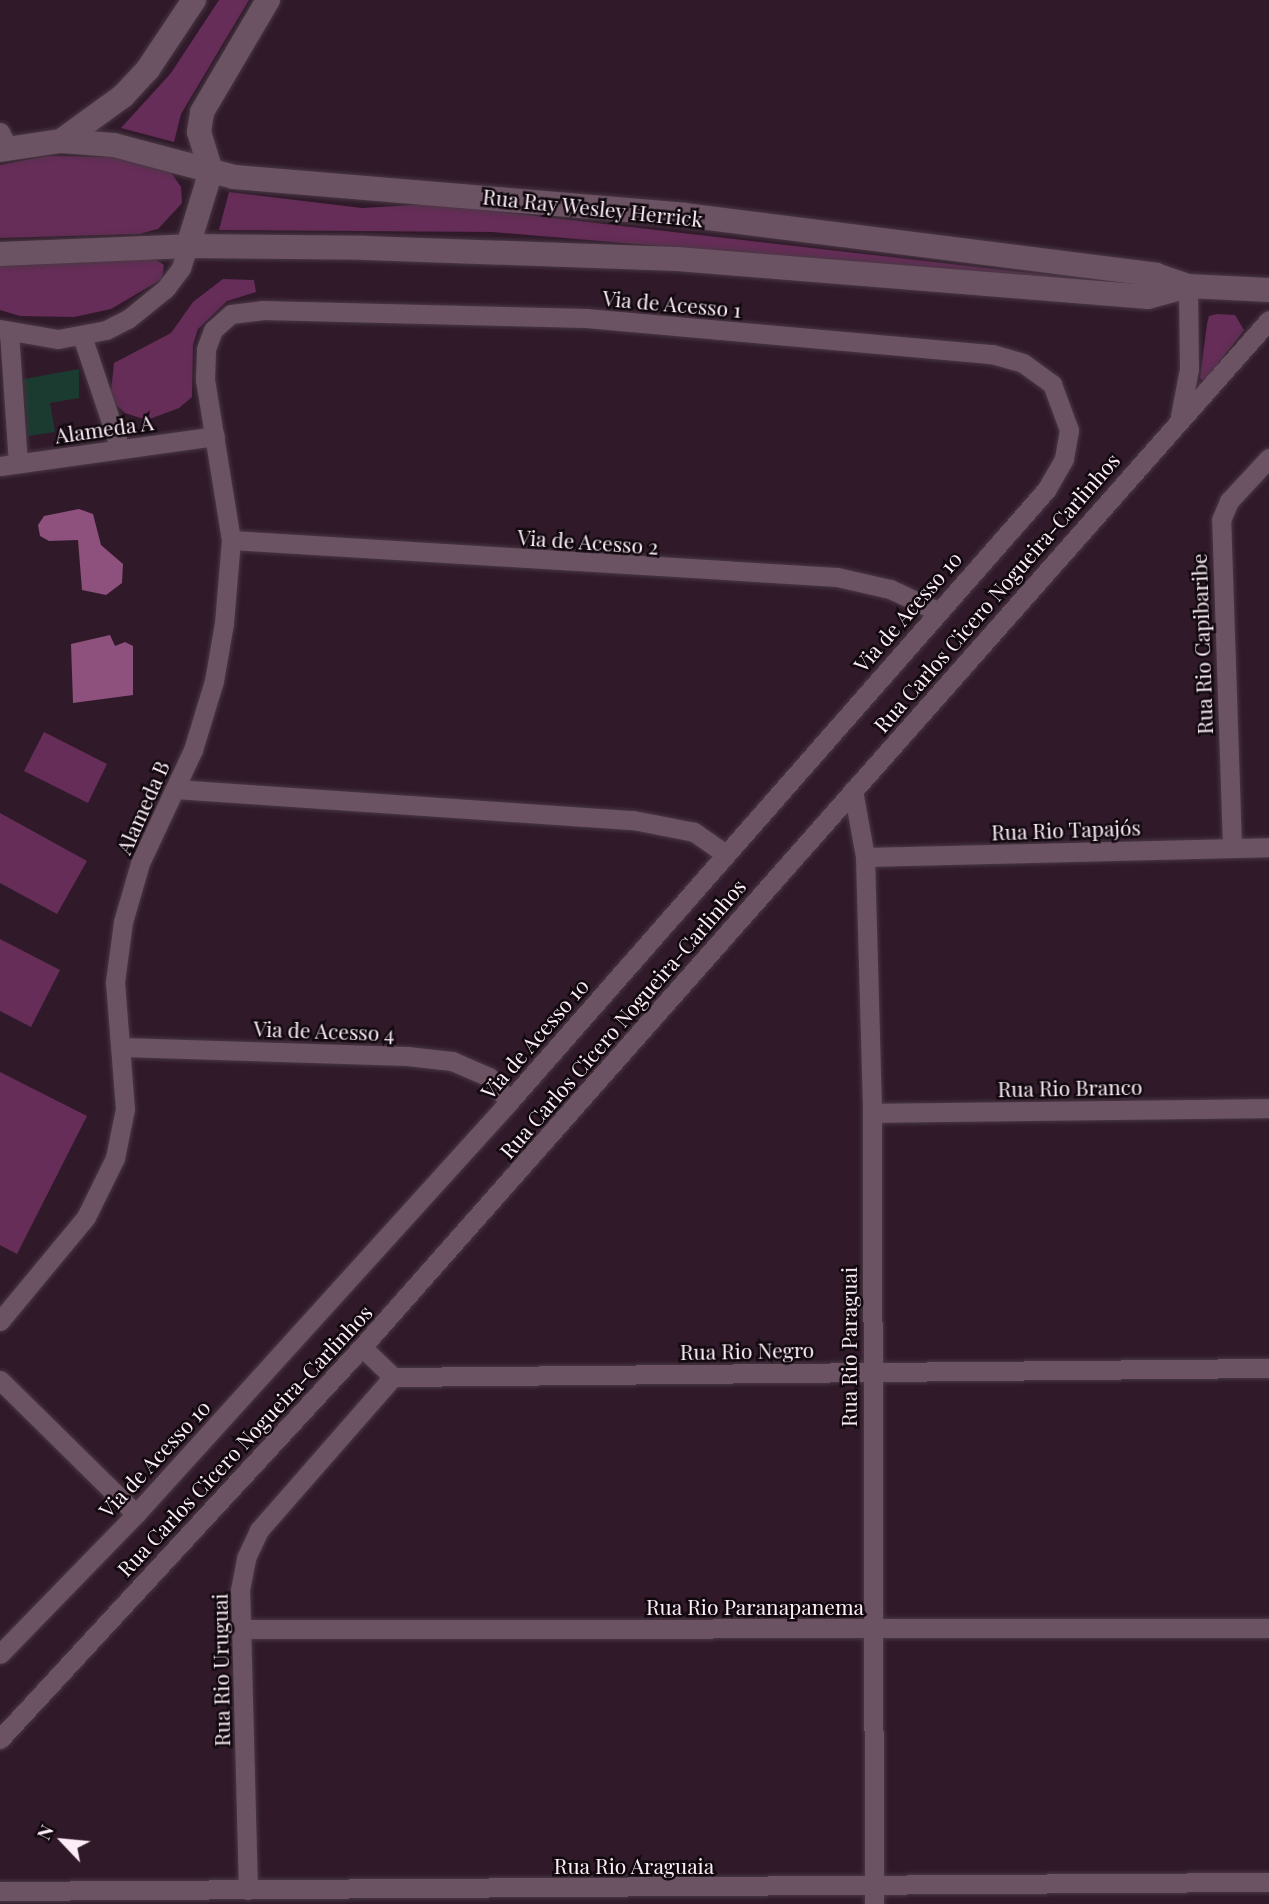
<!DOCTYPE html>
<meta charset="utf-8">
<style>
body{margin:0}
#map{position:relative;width:1269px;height:1904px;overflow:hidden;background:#301a2a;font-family:"Playfair Display",serif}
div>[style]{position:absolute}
.green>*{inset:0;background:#652d57}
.water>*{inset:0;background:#8e507d}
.building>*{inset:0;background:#1c3b30}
.roads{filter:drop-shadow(0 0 2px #493844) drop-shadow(0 0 2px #493844)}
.minor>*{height:19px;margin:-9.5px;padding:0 9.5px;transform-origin:9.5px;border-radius:9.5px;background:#6c5364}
.tertiary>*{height:24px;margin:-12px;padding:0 12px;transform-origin:12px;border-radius:12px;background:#6c5364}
span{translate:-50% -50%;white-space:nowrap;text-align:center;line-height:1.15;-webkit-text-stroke:5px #12090f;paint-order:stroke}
.street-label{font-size:21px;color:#fcedf7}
.north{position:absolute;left:28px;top:1806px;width:70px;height:70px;-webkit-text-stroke:5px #12090f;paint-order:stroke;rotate:296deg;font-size:19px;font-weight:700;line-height:28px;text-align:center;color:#fcedf7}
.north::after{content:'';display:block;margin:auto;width:24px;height:32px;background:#fcedf7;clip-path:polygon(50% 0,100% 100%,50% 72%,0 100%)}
</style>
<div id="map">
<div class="green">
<div style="clip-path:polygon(219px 0,249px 0,181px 114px,174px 142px,121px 128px,171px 73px)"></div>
<div style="clip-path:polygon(47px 156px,122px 157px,168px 168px,181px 187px,182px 203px,158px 229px,139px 234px,0 238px,0 165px)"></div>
<div style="clip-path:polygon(229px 192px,362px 208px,432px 204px,1150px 287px,492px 232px,219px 230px)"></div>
<div style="clip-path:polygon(155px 259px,164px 265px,162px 279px,111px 309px,74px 317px,20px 316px,0 310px,0 266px)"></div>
<div style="clip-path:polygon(223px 279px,254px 280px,256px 292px,227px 301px,198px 329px,193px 345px,192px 397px,179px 408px,147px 420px,125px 413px,114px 403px,111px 391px,114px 363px,171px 333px,193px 302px)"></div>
<div style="clip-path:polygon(1217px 314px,1235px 315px,1244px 330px,1204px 382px,1200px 378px,1207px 324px,1209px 316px)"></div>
<div style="clip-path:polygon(44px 732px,107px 764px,88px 803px,24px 771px)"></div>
<div style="clip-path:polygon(0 813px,87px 861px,57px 914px,0 883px)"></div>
<div style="clip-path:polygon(0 939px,60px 970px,31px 1027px,0 1011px)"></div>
<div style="clip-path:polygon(0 1072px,87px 1116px,17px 1254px,0 1245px)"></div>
</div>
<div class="water">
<div style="clip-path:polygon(79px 509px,93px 514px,101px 545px,123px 564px,122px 583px,106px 595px,82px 590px,78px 540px,49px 541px,40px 536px,38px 525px,44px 516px)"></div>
<div style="clip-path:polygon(110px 635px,115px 646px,125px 642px,133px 646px,133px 695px,73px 703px,71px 644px)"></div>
</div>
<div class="building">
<div style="clip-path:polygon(79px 369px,79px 398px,50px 403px,55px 432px,28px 436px,24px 379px)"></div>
</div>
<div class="roads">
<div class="minor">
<div style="left:0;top:132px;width:18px;rotate:63deg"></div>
<div style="left:0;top:329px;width:59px;rotate:9.8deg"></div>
<div style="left:58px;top:339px;width:49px;rotate:-10.6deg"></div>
<div style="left:106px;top:330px;width:25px;rotate:-27deg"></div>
<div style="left:128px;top:319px;width:49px;rotate:-39.2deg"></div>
<div style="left:166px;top:288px;width:25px;rotate:-53deg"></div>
<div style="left:181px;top:268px;width:23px;rotate:-72deg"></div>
<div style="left:9px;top:332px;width:131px;rotate:86.1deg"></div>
<div style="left:82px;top:336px;width:119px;rotate:71.4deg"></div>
<div style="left:1180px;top:416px;width:48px;rotate:-79.2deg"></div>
<div style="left:1189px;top:369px;width:83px;rotate:-90.7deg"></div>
<div style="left:0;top:466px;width:217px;rotate:-7.9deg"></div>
<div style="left:231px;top:540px;width:607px;rotate:3.49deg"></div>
<div style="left:837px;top:577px;width:54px;rotate:12.8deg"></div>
<div style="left:890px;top:589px;width:52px;rotate:25.1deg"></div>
<div style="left:175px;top:789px;width:459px;rotate:3.9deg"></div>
<div style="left:633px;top:820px;width:62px;rotate:11.1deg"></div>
<div style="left:694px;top:832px;width:39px;rotate:35deg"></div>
<div style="left:853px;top:790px;width:68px;rotate:79.8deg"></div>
<div style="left:865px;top:857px;width:256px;rotate:88.4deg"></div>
<div style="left:872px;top:1113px;width:791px;rotate:89.86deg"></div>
<div style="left:1232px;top:846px;width:326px;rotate:-91.9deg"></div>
<div style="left:1221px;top:520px;width:21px;rotate:-67deg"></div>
<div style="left:1229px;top:501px;width:59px;rotate:-47.1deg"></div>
<div style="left:865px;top:857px;width:404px;rotate:-1.4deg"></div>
<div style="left:122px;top:1047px;width:285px;rotate:1.8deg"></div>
<div style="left:407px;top:1056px;width:45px;rotate:6.3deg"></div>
<div style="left:452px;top:1061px;width:40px;rotate:23.4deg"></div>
<div style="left:489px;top:1077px;width:32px;rotate:51deg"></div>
<div style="left:872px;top:1113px;width:397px;rotate:-0.7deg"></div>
<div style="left:0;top:1321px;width:135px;rotate:-50.4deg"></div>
<div style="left:86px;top:1217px;width:66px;rotate:-63.8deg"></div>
<div style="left:115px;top:1158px;width:50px;rotate:-78.5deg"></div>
<div style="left:125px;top:1109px;width:127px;rotate:-94.5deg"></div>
<div style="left:115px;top:982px;width:61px;rotate:-82.4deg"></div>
<div style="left:123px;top:922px;width:61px;rotate:-73.9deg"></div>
<div style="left:140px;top:863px;width:125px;rotate:-64.9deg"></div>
<div style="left:193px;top:750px;width:72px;rotate:-73.1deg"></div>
<div style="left:214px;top:681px;width:59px;rotate:-80.2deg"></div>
<div style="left:224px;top:623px;width:83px;rotate:-85.2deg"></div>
<div style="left:231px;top:540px;width:162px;rotate:-99.2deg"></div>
<div style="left:205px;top:380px;width:31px;rotate:-88deg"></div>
<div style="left:206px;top:349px;width:20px;rotate:-70deg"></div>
<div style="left:213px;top:330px;width:24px;rotate:-42deg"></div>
<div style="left:231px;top:314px;width:31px;rotate:-7deg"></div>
<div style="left:262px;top:310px;width:324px;rotate:1.4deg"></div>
<div style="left:586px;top:318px;width:408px;rotate:5.1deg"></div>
<div style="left:992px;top:354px;width:32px;rotate:16deg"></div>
<div style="left:1023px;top:363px;width:36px;rotate:36deg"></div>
<div style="left:1052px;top:384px;width:49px;rotate:69.7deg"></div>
<div style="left:1069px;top:430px;width:29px;rotate:100deg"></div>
<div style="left:1064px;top:459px;width:36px;rotate:120deg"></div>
<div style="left:1046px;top:490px;width:814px;rotate:131.27deg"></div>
<div style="left:509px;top:1102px;width:556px;rotate:132.16deg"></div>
<div style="left:136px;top:1514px;width:195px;rotate:134.2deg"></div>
<div style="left:362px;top:1347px;width:43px;rotate:44.1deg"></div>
<div style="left:393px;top:1377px;width:876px;rotate:-0.59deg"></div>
<div style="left:0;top:1380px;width:191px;rotate:44.6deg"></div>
<div style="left:241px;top:1629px;width:1028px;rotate:-0.06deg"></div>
<div style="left:0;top:1739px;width:534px;rotate:-47.28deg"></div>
<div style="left:362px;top:1347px;width:1370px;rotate:-48.55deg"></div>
<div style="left:248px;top:1890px;width:300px;rotate:-91.5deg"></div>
<div style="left:240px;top:1590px;width:33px;rotate:-79deg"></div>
<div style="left:246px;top:1558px;width:31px;rotate:-65deg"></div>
<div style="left:259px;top:1530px;width:203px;rotate:-48.8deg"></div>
<div style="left:0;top:1891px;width:1269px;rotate:-0.41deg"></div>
</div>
<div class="tertiary">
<div style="left:61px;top:141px;width:77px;rotate:-36deg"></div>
<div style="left:123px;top:96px;width:37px;rotate:-47deg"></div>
<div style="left:148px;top:69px;width:83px;rotate:-56.3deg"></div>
<div style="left:0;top:150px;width:62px;rotate:-8.4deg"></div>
<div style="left:61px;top:141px;width:53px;rotate:4.3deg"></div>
<div style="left:114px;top:145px;width:124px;rotate:14.9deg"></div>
<div style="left:234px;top:177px;width:452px;rotate:4.8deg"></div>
<div style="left:684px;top:215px;width:476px;rotate:7.2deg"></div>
<div style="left:1156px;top:275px;width:34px;rotate:19deg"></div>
<div style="left:1188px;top:286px;width:81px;rotate:2.8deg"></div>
<div style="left:188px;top:246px;width:78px;rotate:-73deg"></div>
<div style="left:211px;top:171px;width:41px;rotate:-107.1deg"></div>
<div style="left:199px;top:132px;width:20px;rotate:-81deg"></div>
<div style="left:202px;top:112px;width:130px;rotate:-59.5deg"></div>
<div style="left:0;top:254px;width:188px;rotate:-2.4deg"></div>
<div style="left:188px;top:246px;width:177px;rotate:0.6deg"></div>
<div style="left:365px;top:248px;width:312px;rotate:2deg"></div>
<div style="left:677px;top:259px;width:473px;rotate:4.6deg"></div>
<div style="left:1148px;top:297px;width:41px;rotate:-15.4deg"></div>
</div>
</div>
<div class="street-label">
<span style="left:593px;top:207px;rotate:6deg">Rua Ray Wesley Herrick</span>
<span style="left:672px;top:303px;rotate:5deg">Via de Acesso 1</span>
<span style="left:104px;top:428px;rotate:-8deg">Alameda A</span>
<span style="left:588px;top:541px;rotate:4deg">Via de Acesso 2</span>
<span style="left:996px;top:592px;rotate:-49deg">Rua Carlos Cicero Nogueira-Carlinhos</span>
<span style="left:907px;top:611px;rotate:-49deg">Via de Acesso 10</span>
<span style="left:1201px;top:644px;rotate:-92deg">Rua Rio Capibaribe</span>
<span style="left:142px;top:807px;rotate:-66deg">Alameda B</span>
<span style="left:1066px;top:829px;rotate:-2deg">Rua Rio Tapajós</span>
<span style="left:622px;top:1018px;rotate:-49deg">Rua Carlos Cicero Nogueira-Carlinhos</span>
<span style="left:324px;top:1030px;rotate:2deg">Via de Acesso 4</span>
<span style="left:534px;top:1038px;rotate:-49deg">Via de Acesso 10</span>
<span style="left:1070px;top:1087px;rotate:-1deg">Rua Rio Branco</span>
<span style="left:848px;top:1347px;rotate:-90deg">Rua Rio Paraguai</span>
<span style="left:747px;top:1350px;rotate:-1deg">Rua Rio Negro</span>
<span style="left:244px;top:1440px;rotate:-47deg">Rua Carlos Cicero Nogueira-Carlinhos</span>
<span style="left:154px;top:1458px;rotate:-47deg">Via de Acesso 10</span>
<span style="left:755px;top:1606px">Rua Rio Paranapanema</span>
<span style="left:220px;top:1670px;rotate:-91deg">Rua Rio Uruguai</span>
<span style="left:634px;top:1865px">Rua Rio Araguaia</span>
</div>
<div class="north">N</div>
</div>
